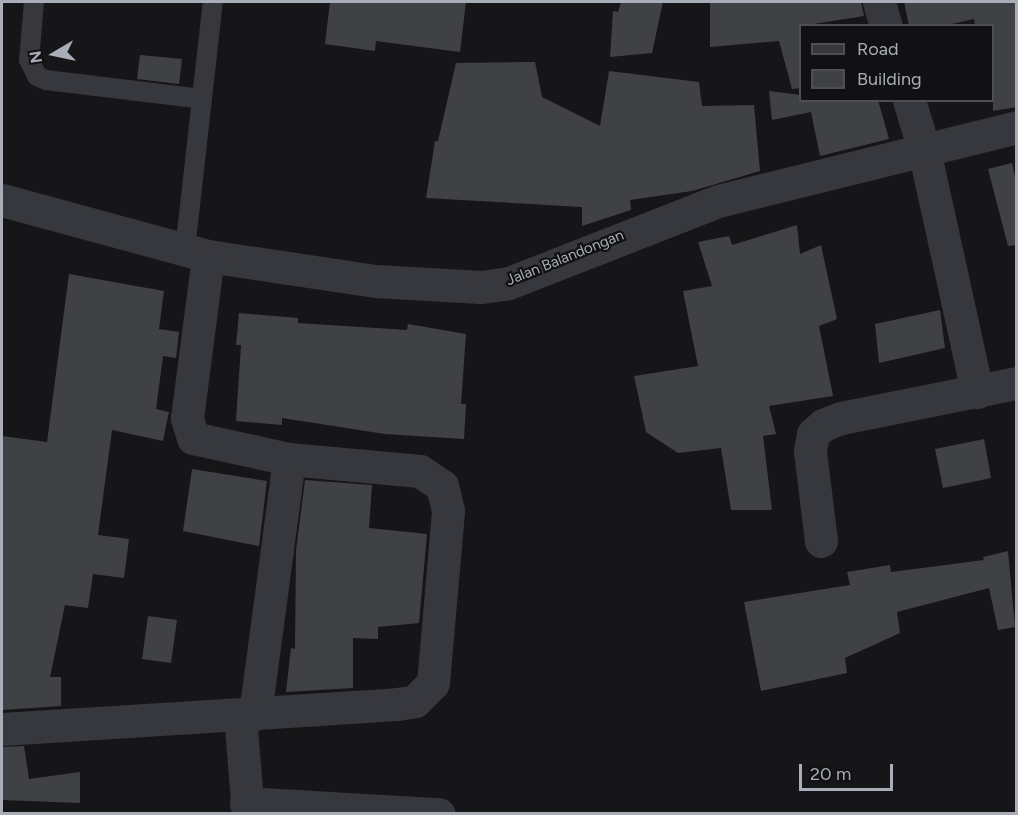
<!DOCTYPE html>
<style>
body{margin:0}
#map{position:relative;width:1018px;height:815px;overflow:hidden;background:#161618;font-family:Figtree,sans-serif}
div>[style]{position:absolute}
.building>*{inset:0;background:#404145}
.lane>*{height:20px;margin:-10px;padding:0 10px;transform-origin:10px;border-radius:10px;background:#37383d}
.street>*{height:33px;margin:-16.5px;padding:0 16.5px;transform-origin:16.5px;border-radius:16.5px;background:#37383d}
span{translate:-50% -50%;white-space:nowrap;text-align:center;line-height:1.15;-webkit-text-stroke:4.5px #111113;paint-order:stroke}
.street-label{font-size:15px;color:#a8adb8}
.frame{position:absolute;inset:0;border:3px solid #a8adb8;pointer-events:none}
.legend{position:absolute;left:799px;top:24px;width:195px;height:78px;box-sizing:border-box;background:#111113;border:2px solid #4d4f55;margin:0;padding:8px 10px;list-style:none;font-size:18px;color:#a8adb8}
.legend li{display:flex;align-items:center;gap:12px;height:30px}
.legend b{width:30px;border:2px solid #4d4f55}
.north{position:absolute;left:24px;top:24px;width:60px;height:60px;-webkit-text-stroke:4px #111113;paint-order:stroke;rotate:261deg;font-size:16px;font-weight:700;line-height:24px;text-align:center;color:#a8adb8}
.north::after{content:'';display:block;margin:auto;width:21px;height:27px;background:#a8adb8;clip-path:polygon(50% 0,100% 100%,50% 72%,0 100%)}
.scale{position:absolute;left:799px;top:764px;width:94px;height:27px;box-sizing:border-box;border:3px solid #a8adb8;border-top:0;padding-left:8px;font-size:18px;line-height:21px;white-space:nowrap;color:#a8adb8;-webkit-text-stroke:4px #111113;paint-order:stroke}
</style>
<div id="map">
<div class="building">
<div style="clip-path:polygon(330px 2px,466px 2px,460px 52px,376px 41px,375px 51px,325px 44px)"></div>
<div style="clip-path:polygon(621px 2px,663px 2px,652px 53px,610px 57px,613px 11px,618px 12px)"></div>
<div style="clip-path:polygon(710px 2px,861px 2px,864px 16px,801px 26px,801px 88px,792px 89px,779px 41px,710px 47px)"></div>
<div style="clip-path:polygon(904px 2px,1017px 2px,1017px 107px,993px 111px,993px 26px,975px 26px,974px 19px,943px 26px,909px 26px)"></div>
<div style="clip-path:polygon(140px 55px,182px 59px,179px 84px,137px 79px)"></div>
<div style="clip-path:polygon(535px 62px,542px 97px,600px 126px,609px 71px,699px 82px,702px 106px,754px 105px,760px 171px,692px 191px,630px 200px,631px 210px,582px 226px,582px 207px,426px 198px,435px 141px,438px 141px,456px 63px)"></div>
<div style="clip-path:polygon(769px 91px,801px 95px,801px 100px,878px 100px,889px 139px,820px 156px,811px 112px,772px 120px)"></div>
<div style="clip-path:polygon(1012px 163px,1017px 185px,1017px 245px,1008px 246px,988px 169px)"></div>
<div style="clip-path:polygon(797px 225px,800px 254px,821px 245px,837px 319px,819px 326px,833px 396px,769px 406px,776px 434px,763px 436px,772px 510px,731px 510px,721px 448px,678px 453px,646px 432px,634px 376px,698px 366px,683px 291px,712px 286px,698px 242px,729px 236px,732px 245px)"></div>
<div style="clip-path:polygon(69px 274px,164px 291px,159px 329px,179px 332px,176px 358px,163px 356px,156px 409px,169px 412px,168px 416px,163px 441px,112px 430px,98px 535px,129px 539px,124px 578px,93px 574px,88px 608px,65px 605px,50px 677px,61px 677px,61px 706px,2px 710px,2px 436px,47px 442px)"></div>
<div style="clip-path:polygon(940px 310px,945px 348px,879px 363px,875px 324px)"></div>
<div style="clip-path:polygon(239px 313px,298px 318px,298px 323px,407px 330px,408px 324px,466px 334px,461px 404px,466px 404px,464px 439px,385px 434px,282px 418px,282px 425px,236px 421px,241px 345px,236px 345px)"></div>
<div style="clip-path:polygon(984px 439px,991px 478px,943px 488px,935px 449px)"></div>
<div style="clip-path:polygon(192px 469px,267px 481px,259px 546px,183px 531px)"></div>
<div style="clip-path:polygon(305px 480px,372px 485px,369px 528px,427px 534px,419px 623px,378px 627px,378px 639px,353px 638px,353px 688px,286px 692px,291px 648px,295px 649px,296px 551px)"></div>
<div style="clip-path:polygon(1008px 551px,1015px 627px,998px 630px,989px 588px,897px 612px,900px 633px,845px 658px,847px 673px,761px 691px,744px 602px,850px 585px,847px 572px,890px 565px,891px 572px,984px 560px,983px 557px)"></div>
<div style="clip-path:polygon(148px 616px,177px 620px,171px 663px,142px 659px)"></div>
<div style="clip-path:polygon(24px 746px,29px 779px,80px 772px,80px 803px,2px 800px,2px 747px)"></div>
</div>
<div class="lane">
<div style="left:34px;top:2px;width:58px;rotate:94.9deg"></div>
<div style="left:29px;top:60px;width:18px;rotate:63deg"></div>
<div style="left:37px;top:76px;width:10px;rotate:24deg"></div>
<div style="left:46px;top:80px;width:157px;rotate:6.9deg"></div>
<div style="left:185px;top:250px;width:250px;rotate:-83.6deg"></div>
</div>
<div class="street">
<div style="left:879px;top:2px;width:25px;rotate:74deg"></div>
<div style="left:909px;top:100px;width:52px;rotate:73.3deg"></div>
<div style="left:924px;top:150px;width:248px;rotate:77.6deg"></div>
<div style="left:2px;top:200px;width:213px;rotate:15.2deg"></div>
<div style="left:208px;top:256px;width:169px;rotate:8.5deg"></div>
<div style="left:375px;top:281px;width:106px;rotate:3.2deg"></div>
<div style="left:481px;top:287px;width:28px;rotate:-8deg"></div>
<div style="left:509px;top:283px;width:225px;rotate:-21.4deg"></div>
<div style="left:718px;top:201px;width:307px;rotate:-13.9deg"></div>
<div style="left:821px;top:541px;width:91px;rotate:-97deg"></div>
<div style="left:810px;top:451px;width:17px;rotate:-80deg"></div>
<div style="left:813px;top:434px;width:13px;rotate:-42deg"></div>
<div style="left:823px;top:425px;width:19px;rotate:-21deg"></div>
<div style="left:841px;top:418px;width:178px;rotate:-11.3deg"></div>
<div style="left:255px;top:714px;width:257px;rotate:-82.4deg"></div>
<div style="left:240px;top:715px;width:99px;rotate:85.4deg"></div>
<div style="left:2px;top:729px;width:396px;rotate:-3.6deg"></div>
<div style="left:397px;top:704px;width:18px;rotate:-9deg"></div>
<div style="left:415px;top:701px;width:25px;rotate:-45deg"></div>
<div style="left:433px;top:683px;width:173px;rotate:-85deg"></div>
<div style="left:448px;top:511px;width:26px;rotate:-103deg"></div>
<div style="left:442px;top:486px;width:27px;rotate:-146deg"></div>
<div style="left:420px;top:471px;width:132px;rotate:-174.8deg"></div>
<div style="left:289px;top:459px;width:98px;rotate:-167.7deg"></div>
<div style="left:193px;top:438px;width:21px;rotate:-107deg"></div>
<div style="left:187px;top:418px;width:163px;rotate:-82.6deg"></div>
<div style="left:246px;top:803px;width:193px;rotate:3.3deg"></div>
</div>
<div class="street-label">
<span style="left:565px;top:258px;rotate:-22deg">Jalan Balandongan</span>
</div>
<div class="frame"></div>
<ul class="legend">
<li><b style="height:8px;background:#37383d"></b>Road</li>
<li><b style="height:16px;background:#404145"></b>Building</li>
</ul>
<div class="north">N</div>
<div class="scale">20 m</div>
</div>
